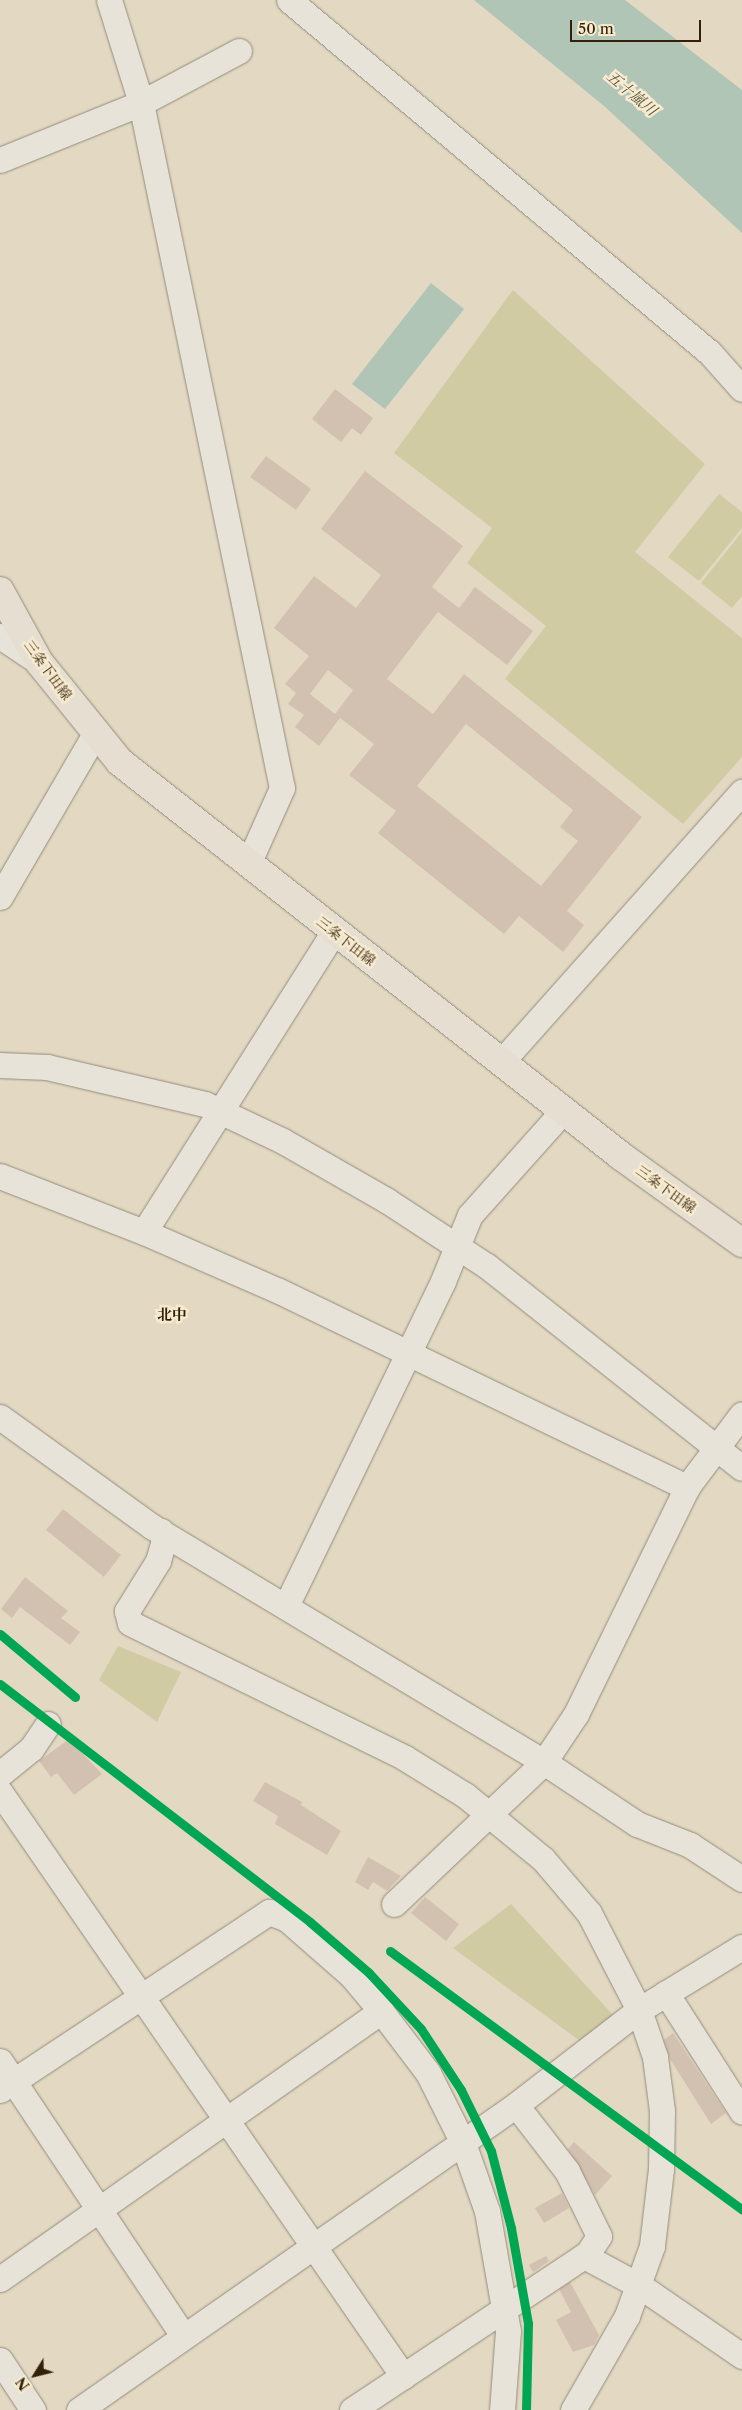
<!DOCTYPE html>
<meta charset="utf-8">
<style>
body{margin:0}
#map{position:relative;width:742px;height:2410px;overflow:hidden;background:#e3d9c2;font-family:"Libre Caslon Text","Noto Serif JP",serif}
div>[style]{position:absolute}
.green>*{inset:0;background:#d0cba3}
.water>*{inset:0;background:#b1c5b6}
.building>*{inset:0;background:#d2c1b0}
.roads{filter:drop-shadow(0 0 1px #938b7c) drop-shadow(0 0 1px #938b7c)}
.minor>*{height:25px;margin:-12.5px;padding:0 12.5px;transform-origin:12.5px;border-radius:12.5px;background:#e8e3d8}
.major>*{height:28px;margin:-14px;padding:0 14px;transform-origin:14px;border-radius:14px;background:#e5ded1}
.rail>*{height:4px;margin-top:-2px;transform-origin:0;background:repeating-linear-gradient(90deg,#a69f94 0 9px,transparent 0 18px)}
.rail-1>*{height:9px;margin:-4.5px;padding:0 4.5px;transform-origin:4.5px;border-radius:4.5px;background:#00a651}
span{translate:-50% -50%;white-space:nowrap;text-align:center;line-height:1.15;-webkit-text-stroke:5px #f6eacf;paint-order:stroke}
.street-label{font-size:14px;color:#332007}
.water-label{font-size:15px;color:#524f3a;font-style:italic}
.neighbourhood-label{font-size:15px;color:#332007;font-weight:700}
.north{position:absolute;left:10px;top:2350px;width:50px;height:50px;-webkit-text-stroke:4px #f6eacf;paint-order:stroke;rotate:234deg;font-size:14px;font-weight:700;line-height:20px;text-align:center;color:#332007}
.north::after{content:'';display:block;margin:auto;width:18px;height:22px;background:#332007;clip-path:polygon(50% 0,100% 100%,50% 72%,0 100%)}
.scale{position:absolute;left:570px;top:20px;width:131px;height:22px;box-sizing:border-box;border:2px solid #332007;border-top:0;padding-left:6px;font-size:15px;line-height:18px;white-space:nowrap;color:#332007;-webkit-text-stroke:4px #f6eacf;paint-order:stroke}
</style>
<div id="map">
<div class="green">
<div style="clip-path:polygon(513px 290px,705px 464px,635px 552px,742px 638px,742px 757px,683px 824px,505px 679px,546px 626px,467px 563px,492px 528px,394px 453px)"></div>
<div style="clip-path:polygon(719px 494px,742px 512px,742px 528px,699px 581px,668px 557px)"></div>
<div style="clip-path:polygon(742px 532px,742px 596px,732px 608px,701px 583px)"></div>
<div style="clip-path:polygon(118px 1646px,181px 1672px,157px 1722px,99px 1680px)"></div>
<div style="clip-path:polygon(511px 1904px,615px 2017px,580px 2041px,453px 1948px)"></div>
</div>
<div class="water">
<div style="clip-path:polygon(474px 0,625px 0,742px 90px,742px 233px,604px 106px)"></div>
<div style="clip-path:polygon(431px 283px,464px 309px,385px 409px,352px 384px)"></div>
</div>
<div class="building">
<div style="clip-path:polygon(335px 389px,373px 418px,361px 435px,352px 428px,341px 442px,312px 419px)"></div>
<div style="clip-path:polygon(266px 456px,311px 489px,296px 510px,250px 477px)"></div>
<div style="clip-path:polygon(evenodd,365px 471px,463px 546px,432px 587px,459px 608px,475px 587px,533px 631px,507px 665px,438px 612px,387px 679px,433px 714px,464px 674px,642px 817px,567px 911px,584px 925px,563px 952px,519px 916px,504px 934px,378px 833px,396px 811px,349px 775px,374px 744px,340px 718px,319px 746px,295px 727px,304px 715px,288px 704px,296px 693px,285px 684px,309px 656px,274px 628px,314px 576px,356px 608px,381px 575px,321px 529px,365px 471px,328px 670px,353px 690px,335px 714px,310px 694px,328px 670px,365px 471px,466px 724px,573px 810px,560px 827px,578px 841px,541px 886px,417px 786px,466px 724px)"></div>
<div style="clip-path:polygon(63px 1509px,121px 1555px,104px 1577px,46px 1530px)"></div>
<div style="clip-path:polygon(25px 1577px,68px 1611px,61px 1618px,80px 1632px,70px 1645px,20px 1607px,12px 1618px,1px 1609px)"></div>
<div style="clip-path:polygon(69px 1739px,102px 1774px,74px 1795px,57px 1773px,51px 1777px,39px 1761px)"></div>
<div style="clip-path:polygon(265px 1782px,302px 1802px,301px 1805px,341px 1831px,327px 1855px,275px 1824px,278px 1816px,253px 1801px)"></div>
<div style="clip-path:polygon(368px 1857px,401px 1876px,387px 1891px,373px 1882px,368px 1890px,355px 1882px)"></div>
<div style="clip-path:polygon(425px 1897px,459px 1924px,446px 1941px,411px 1913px)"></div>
<div style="clip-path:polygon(673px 2033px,726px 2113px,711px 2124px,670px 2059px,664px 2040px)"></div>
<div style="clip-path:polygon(574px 2142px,612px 2176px,595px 2195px,568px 2149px)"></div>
<div style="clip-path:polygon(562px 2193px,569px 2208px,544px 2223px,535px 2208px)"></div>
<div style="clip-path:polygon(546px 2256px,549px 2261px,533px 2272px,529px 2265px)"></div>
<div style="clip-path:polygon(570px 2282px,599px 2335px,594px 2345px,573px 2352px,556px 2320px,571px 2312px,559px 2289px)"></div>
</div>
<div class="roads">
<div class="minor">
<div style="left:109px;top:0;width:108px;rotate:72.7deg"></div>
<div style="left:141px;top:103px;width:699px;rotate:78.37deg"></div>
<div style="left:282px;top:788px;width:83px;rotate:114.1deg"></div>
<div style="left:289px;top:0;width:549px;rotate:39.98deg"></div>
<div style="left:710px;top:353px;width:48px;rotate:48.4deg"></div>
<div style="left:0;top:160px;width:152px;rotate:-22deg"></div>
<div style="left:141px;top:103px;width:111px;rotate:-28deg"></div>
<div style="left:0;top:636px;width:47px;rotate:33.7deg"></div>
<div style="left:0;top:897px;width:191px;rotate:-59.8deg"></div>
<div style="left:502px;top:1061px;width:361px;rotate:-48.3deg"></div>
<div style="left:0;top:1065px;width:47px;rotate:2.4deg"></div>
<div style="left:47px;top:1067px;width:162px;rotate:13.2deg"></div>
<div style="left:205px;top:1104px;width:86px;rotate:25.4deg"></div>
<div style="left:283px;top:1141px;width:119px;rotate:29.8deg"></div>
<div style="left:386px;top:1200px;width:121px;rotate:33.2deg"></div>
<div style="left:487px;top:1266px;width:325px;rotate:38.4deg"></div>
<div style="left:0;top:1176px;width:155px;rotate:21.3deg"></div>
<div style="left:144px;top:1232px;width:147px;rotate:23.6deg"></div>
<div style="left:279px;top:1291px;width:453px;rotate:25.7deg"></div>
<div style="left:144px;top:1232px;width:355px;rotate:-57.7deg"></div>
<div style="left:0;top:1417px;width:186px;rotate:35.8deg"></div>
<div style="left:151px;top:1526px;width:458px;rotate:31deg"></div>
<div style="left:544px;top:1762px;width:112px;rotate:33.7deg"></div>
<div style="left:637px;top:1824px;width:57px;rotate:21.6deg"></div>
<div style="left:690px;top:1845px;width:62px;rotate:33.2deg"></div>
<div style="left:161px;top:1531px;width:9px;rotate:72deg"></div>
<div style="left:164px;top:1540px;width:22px;rotate:106deg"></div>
<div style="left:158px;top:1561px;width:59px;rotate:121.8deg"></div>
<div style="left:127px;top:1611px;width:12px;rotate:76deg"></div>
<div style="left:130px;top:1623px;width:306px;rotate:26.1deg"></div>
<div style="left:405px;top:1758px;width:70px;rotate:31.7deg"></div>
<div style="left:465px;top:1795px;width:101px;rotate:39.4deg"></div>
<div style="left:543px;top:1859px;width:71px;rotate:49.6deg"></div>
<div style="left:589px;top:1913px;width:109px;rotate:62.7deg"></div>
<div style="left:639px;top:2010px;width:50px;rotate:71.2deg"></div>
<div style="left:655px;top:2057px;width:54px;rotate:82.6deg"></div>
<div style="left:662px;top:2111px;width:58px;rotate:91deg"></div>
<div style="left:661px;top:2169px;width:78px;rotate:96.7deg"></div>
<div style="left:652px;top:2246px;width:74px;rotate:109.7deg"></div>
<div style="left:627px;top:2316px;width:108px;rotate:119.9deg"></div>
<div style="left:286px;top:1606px;width:361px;rotate:-64.2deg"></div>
<div style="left:443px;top:1281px;width:71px;rotate:-67.8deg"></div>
<div style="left:470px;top:1215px;width:141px;rotate:-48.2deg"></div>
<div style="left:0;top:1774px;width:40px;rotate:-39deg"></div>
<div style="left:31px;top:1749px;width:30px;rotate:-56deg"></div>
<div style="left:0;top:1792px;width:710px;rotate:55.39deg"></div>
<div style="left:394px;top:1904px;width:207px;rotate:-43.4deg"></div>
<div style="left:544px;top:1762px;width:58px;rotate:-56.3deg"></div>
<div style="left:576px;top:1714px;width:253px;rotate:-63.9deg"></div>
<div style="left:687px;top:1487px;width:91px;rotate:-53deg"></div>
<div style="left:666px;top:1993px;width:141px;rotate:57.4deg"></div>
<div style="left:0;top:2061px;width:329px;rotate:56.3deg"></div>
<div style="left:0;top:2090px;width:323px;rotate:-33.5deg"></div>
<div style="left:269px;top:1912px;width:19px;rotate:21deg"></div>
<div style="left:287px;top:1919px;width:85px;rotate:41.2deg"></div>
<div style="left:351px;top:1975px;width:47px;rotate:50.2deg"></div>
<div style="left:381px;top:2011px;width:78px;rotate:52.8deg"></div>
<div style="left:428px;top:2073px;width:78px;rotate:63.4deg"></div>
<div style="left:463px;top:2143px;width:72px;rotate:70.6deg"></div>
<div style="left:487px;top:2211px;width:122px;rotate:80.1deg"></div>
<div style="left:508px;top:2331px;width:79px;rotate:94.3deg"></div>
<div style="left:584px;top:2256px;width:64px;rotate:28.2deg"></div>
<div style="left:640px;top:2286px;width:124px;rotate:34.5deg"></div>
<div style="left:0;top:2279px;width:466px;rotate:-35.1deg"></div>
<div style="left:0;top:2360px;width:60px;rotate:56.6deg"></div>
<div style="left:79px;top:2410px;width:533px;rotate:-34.91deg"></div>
<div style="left:516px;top:2105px;width:155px;rotate:-37.7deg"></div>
<div style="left:639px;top:2010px;width:121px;rotate:-31.5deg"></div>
<div style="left:352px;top:2410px;width:283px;rotate:-33.6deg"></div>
<div style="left:588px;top:2253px;width:20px;rotate:-57deg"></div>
<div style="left:599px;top:2236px;width:72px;rotate:-116.2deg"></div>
<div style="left:567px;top:2171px;width:83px;rotate:-127.7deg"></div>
</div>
<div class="major">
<div style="left:0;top:591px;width:81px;rotate:61.2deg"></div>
<div style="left:39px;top:662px;width:129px;rotate:51deg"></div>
<div style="left:120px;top:762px;width:637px;rotate:38.18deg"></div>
<div style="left:621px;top:1156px;width:149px;rotate:35.7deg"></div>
</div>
</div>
<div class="rail">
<div style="left:0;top:1684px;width:391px;rotate:37.5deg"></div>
<div style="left:310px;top:1922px;width:78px;rotate:40.8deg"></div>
<div style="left:369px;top:1973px;width:76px;rotate:47.1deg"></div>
<div style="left:421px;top:2029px;width:73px;rotate:56.7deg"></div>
<div style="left:461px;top:2090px;width:68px;rotate:63.8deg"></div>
<div style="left:491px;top:2151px;width:80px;rotate:75.4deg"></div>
<div style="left:511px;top:2228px;width:97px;rotate:79.9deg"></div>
<div style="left:528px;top:2323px;width:87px;rotate:91.3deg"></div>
</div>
<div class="rail-1">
<div style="left:0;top:1634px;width:98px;rotate:40deg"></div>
<div style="left:0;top:1684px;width:391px;rotate:37.5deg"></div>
<div style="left:310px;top:1922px;width:78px;rotate:40.8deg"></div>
<div style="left:369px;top:1973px;width:76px;rotate:47.1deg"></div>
<div style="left:421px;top:2029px;width:73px;rotate:56.7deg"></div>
<div style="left:461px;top:2090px;width:68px;rotate:63.8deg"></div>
<div style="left:491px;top:2151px;width:80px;rotate:75.4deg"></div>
<div style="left:511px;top:2228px;width:97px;rotate:79.9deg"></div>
<div style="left:528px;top:2323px;width:87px;rotate:91.3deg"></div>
<div style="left:390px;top:1951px;width:437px;rotate:36.3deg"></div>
</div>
<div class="street-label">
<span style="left:48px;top:670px;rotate:54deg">三条下田線</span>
<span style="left:346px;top:941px;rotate:38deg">三条下田線</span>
<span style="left:666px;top:1189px;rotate:36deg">三条下田線</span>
</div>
<div class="water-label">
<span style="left:632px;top:93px;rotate:40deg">五十嵐川</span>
</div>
<div class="neighbourhood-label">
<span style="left:172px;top:1315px">北中</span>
</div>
<div class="north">N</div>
<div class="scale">50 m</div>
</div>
